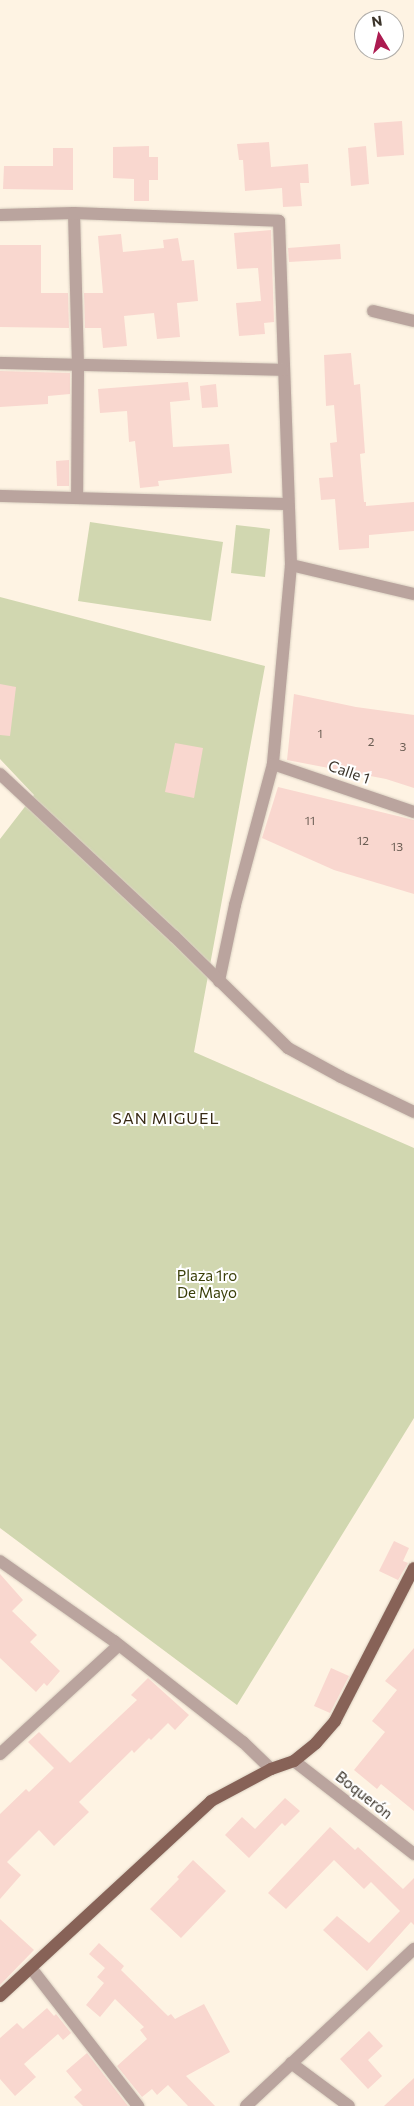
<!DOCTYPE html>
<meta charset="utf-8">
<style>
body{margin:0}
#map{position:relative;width:414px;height:2106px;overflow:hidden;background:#fef3e3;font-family:Commissioner,sans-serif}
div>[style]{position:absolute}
.green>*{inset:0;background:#d1d7b0}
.building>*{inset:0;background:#f9d7cf}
.roads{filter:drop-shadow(0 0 1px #dbd1c2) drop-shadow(0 0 1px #dbd1c2)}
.minor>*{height:12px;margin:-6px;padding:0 6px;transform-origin:6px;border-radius:6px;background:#baa49e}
.major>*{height:12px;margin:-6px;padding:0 6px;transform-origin:6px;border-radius:6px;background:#876257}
span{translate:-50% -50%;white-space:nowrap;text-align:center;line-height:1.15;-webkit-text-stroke:4px #fff;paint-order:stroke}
.number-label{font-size:12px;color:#6a5d53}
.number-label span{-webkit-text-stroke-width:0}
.street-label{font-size:15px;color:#3b342a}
.park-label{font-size:15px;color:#3a3f09}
.neighbourhood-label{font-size:16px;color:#372914;letter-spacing:1px}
.north{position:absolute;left:354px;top:10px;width:50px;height:50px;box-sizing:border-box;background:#fff;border:1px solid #b1aeaa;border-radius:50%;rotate:351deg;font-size:14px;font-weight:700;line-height:20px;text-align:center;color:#3b342a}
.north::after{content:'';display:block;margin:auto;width:18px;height:22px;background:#ac1b51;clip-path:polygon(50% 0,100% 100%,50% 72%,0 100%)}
</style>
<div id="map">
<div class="green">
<div style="clip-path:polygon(90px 522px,223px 542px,211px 621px,78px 601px)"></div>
<div style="clip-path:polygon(236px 525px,270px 529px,265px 577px,231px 573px)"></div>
<div style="clip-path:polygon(0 597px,265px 666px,194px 1052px,414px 1148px,414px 1418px,237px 1705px,0 1528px,0 839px,34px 795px,0 759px)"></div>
</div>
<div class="building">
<div style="clip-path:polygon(402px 121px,404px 155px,377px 157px,374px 123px)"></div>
<div style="clip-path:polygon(269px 142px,271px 167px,308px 164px,309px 183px,300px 183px,302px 206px,283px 207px,282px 188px,245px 191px,243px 160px,239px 160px,237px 144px)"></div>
<div style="clip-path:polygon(149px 146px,149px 157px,158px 157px,158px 180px,149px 180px,149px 201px,134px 201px,134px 179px,113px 178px,113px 147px)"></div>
<div style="clip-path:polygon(366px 146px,369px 184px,351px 186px,348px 148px)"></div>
<div style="clip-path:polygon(53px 148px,73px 148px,73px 190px,3px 189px,4px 166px,53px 166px)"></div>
<div style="clip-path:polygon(271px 230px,274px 322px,264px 323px,265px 334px,239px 336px,236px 303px,261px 301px,258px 268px,237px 269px,234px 233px)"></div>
<div style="clip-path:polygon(121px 234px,123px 252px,164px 248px,163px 240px,178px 238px,182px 261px,194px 260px,198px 301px,177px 303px,180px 337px,157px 339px,154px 313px,124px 316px,127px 346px,103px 348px,101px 328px,85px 328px,84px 293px,103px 293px,98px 236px)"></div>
<div style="clip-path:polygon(340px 244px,341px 259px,289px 262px,288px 248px)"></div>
<div style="clip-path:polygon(0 245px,41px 245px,41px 293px,68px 293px,69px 328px,0 327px)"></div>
<div style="clip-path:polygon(351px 353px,354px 385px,360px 384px,365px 453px,360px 454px,364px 502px,366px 502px,366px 506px,414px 502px,414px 531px,369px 535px,369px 548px,339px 550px,335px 499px,321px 500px,319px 478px,333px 477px,330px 443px,337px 442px,334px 405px,326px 406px,324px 355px)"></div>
<div style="clip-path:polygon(0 371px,70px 373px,70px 394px,48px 396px,48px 404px,0 407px)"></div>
<div style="clip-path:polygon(188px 382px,190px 400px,170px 402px,173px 447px,229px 444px,232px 473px,158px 481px,159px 486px,140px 488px,135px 441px,129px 442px,127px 411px,100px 413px,98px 389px)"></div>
<div style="clip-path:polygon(216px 384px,218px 407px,202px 408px,200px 386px)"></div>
<div style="clip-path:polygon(69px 460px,69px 486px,57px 486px,56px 461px)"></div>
<div style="clip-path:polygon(0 684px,16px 687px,10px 736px,0 735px)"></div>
<div style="clip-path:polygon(294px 694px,356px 707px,414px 715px,414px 788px,386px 779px,287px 760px)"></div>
<div style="clip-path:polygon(175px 743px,203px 748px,194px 798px,165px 792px)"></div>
<div style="clip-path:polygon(278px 787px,414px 820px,414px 894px,334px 870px,262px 838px)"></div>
<div style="clip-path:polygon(394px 1541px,409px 1548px,403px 1561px,408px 1563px,398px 1580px,379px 1571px)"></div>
<div style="clip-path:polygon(0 1574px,23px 1600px,12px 1611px,37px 1635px,30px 1642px,60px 1671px,47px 1686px,44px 1683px,36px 1692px,0 1658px)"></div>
<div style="clip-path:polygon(414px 1648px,414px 1811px,381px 1784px,377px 1789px,354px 1770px,385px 1732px,372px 1721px,397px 1690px,385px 1681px)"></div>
<div style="clip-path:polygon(331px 1668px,349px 1676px,330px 1713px,314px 1706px)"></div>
<div style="clip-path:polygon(148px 1678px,189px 1715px,175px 1730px,168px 1723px,151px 1740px,149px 1738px,134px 1753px,132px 1750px,79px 1802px,89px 1812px,54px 1846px,39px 1830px,7px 1862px,21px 1875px,0 1899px,0 1814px,26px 1789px,29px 1792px,54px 1768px,28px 1742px,39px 1732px,70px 1763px,137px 1700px,131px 1695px)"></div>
<div style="clip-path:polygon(285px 1798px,300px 1811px,285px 1826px,282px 1823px,249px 1858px,225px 1835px,242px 1817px,255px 1829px)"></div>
<div style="clip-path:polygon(330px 1827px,355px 1850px,358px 1847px,403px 1889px,414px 1878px,414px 1925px,411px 1922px,367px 1971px,323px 1930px,337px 1916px,369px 1943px,400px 1911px,371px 1882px,364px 1889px,334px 1860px,286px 1909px,268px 1893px)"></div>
<div style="clip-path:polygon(193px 1860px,226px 1891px,181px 1938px,150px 1909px,179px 1879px,177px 1877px)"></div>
<div style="clip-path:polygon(0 1919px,34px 1950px,0 1985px)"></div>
<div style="clip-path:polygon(99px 1943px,124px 1966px,121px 1970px,168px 2016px,171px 2014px,175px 2019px,204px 2004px,230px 2052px,186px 2076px,215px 2106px,188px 2106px,168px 2085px,157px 2095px,152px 2089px,142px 2097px,117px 2066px,147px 2039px,140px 2030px,144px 2027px,115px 1999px,100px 2017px,86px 2005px,104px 1983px,97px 1977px,105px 1968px,89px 1954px)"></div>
<div style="clip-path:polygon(47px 2008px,54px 2016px,56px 2014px,71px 2033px,63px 2040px,58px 2034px,24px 2064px,36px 2077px,15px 2096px,0 2079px,0 2038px,17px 2023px,23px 2029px)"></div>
<div style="clip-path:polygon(369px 2031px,383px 2046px,368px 2060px,382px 2076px,368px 2089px,340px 2059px)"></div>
<div style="clip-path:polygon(87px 2053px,128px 2106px,83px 2106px,74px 2097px,82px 2090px,66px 2071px)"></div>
<div style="clip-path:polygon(414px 2078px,414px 2106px,384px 2106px)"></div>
</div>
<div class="roads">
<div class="minor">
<div style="left:74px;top:213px;width:153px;rotate:88.5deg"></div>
<div style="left:78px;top:366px;width:131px;rotate:90.4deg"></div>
<div style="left:0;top:215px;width:74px;rotate:-1.5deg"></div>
<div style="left:74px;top:213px;width:205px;rotate:2.2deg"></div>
<div style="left:279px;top:221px;width:344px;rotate:88deg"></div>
<div style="left:291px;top:565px;width:200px;rotate:95.2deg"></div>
<div style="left:273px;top:764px;width:146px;rotate:105.1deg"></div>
<div style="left:235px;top:905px;width:78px;rotate:101.9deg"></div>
<div style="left:373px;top:311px;width:42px;rotate:13.7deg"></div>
<div style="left:0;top:363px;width:283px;rotate:1.4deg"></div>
<div style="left:0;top:496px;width:288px;rotate:1.6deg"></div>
<div style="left:291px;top:565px;width:126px;rotate:13.3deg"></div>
<div style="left:273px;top:764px;width:149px;rotate:18.8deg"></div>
<div style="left:0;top:774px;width:238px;rotate:43deg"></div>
<div style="left:174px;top:936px;width:160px;rotate:44.5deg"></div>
<div style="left:288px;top:1048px;width:60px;rotate:28.7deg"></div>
<div style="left:341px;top:1077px;width:81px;rotate:25.6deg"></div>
<div style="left:0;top:1561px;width:139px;rotate:35.1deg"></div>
<div style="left:114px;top:1641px;width:164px;rotate:38.1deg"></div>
<div style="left:243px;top:1742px;width:39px;rotate:44deg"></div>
<div style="left:0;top:1754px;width:161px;rotate:-42.5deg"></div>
<div style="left:294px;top:1761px;width:152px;rotate:37.8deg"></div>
<div style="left:31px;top:1968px;width:175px;rotate:52.2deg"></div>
<div style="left:291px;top:2063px;width:72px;rotate:36.6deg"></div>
<div style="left:246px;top:2106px;width:230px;rotate:-43.1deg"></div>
</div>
<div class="major">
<div style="left:0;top:1996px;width:287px;rotate:-42.7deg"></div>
<div style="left:211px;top:1801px;width:68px;rotate:-28.1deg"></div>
<div style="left:271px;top:1769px;width:24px;rotate:-19deg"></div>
<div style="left:294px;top:1761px;width:28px;rotate:-39deg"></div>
<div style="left:316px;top:1743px;width:29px;rotate:-49deg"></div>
<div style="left:335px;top:1721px;width:172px;rotate:-62.7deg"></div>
</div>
</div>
<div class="number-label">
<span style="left:320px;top:734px">1</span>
<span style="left:371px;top:742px">2</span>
<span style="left:403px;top:747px">3</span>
<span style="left:310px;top:821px">11</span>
<span style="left:363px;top:841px">12</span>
<span style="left:397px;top:847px">13</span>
</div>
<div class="street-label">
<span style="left:349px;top:772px;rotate:19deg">Calle 1</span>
<span style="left:364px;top:1795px;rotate:38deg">Boquerón</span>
</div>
<div class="park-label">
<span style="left:207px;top:1284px">Plaza 1ro<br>De Mayo</span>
</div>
<div class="neighbourhood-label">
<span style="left:166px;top:1118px">SAN MIGUEL</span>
</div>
<div class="north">N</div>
</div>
